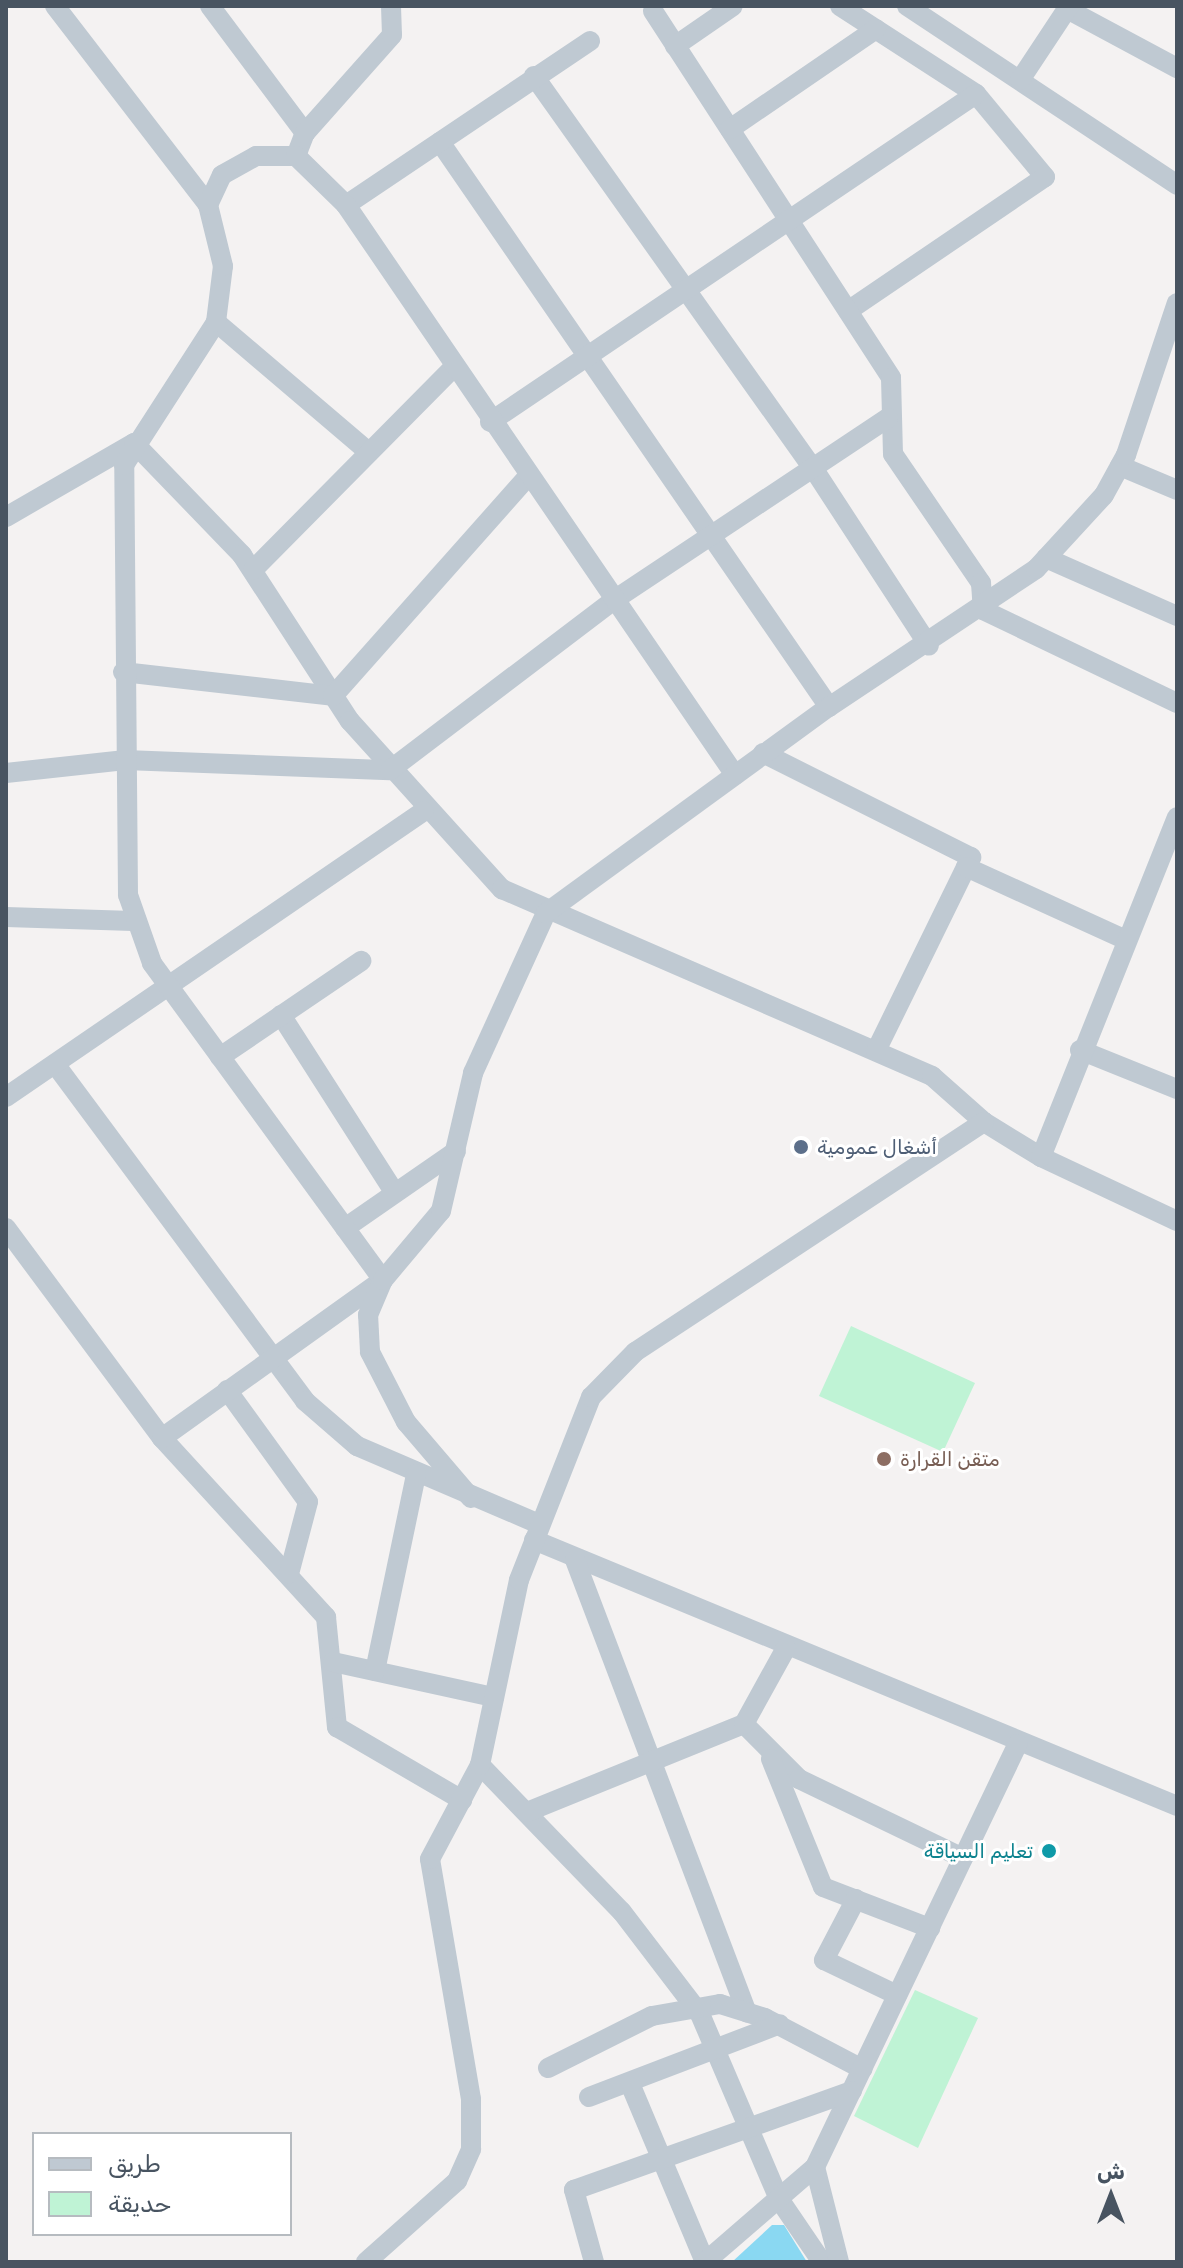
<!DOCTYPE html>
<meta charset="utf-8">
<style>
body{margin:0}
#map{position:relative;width:1183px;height:2268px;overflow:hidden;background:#f4f2f2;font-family:Rubik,Cairo,sans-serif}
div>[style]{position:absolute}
.green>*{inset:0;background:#bff3d5}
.water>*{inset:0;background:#8ad8f2}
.street>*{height:20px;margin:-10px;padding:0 10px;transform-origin:10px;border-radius:10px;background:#bfc9d2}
.dots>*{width:22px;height:22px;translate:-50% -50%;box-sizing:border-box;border:4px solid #fff;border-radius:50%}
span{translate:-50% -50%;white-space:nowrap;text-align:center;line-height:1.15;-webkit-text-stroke:6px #fff;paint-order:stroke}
.service-label{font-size:20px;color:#4e5e75}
.left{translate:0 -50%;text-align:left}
.education-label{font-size:20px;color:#785e54}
.culture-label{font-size:20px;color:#0d838f}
.right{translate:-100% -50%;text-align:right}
.frame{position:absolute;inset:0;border:8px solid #485461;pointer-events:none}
.legend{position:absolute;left:32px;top:2132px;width:260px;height:104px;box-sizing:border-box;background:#fff;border:2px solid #b6bbc0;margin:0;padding:10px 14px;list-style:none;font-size:24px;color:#485461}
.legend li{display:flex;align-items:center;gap:16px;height:40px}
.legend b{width:40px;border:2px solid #b6bbc0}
.north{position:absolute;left:1071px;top:2156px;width:80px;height:80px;-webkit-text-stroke:6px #fff;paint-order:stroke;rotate:0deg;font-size:22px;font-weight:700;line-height:32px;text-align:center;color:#485461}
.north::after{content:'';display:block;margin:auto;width:28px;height:36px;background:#485461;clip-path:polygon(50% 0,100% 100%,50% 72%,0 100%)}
</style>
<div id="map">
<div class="green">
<div style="clip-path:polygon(851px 1326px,975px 1383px,943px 1452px,819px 1396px)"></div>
<div style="clip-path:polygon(915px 1990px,978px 2018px,918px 2148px,854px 2116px)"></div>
</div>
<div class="water">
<div style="clip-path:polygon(772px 2225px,784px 2225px,807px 2262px,732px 2262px)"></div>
</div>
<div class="street">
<div style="left:55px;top:6px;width:251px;rotate:52.4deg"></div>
<div style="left:210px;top:6px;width:159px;rotate:53.2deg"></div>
<div style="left:840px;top:6px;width:162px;rotate:32.9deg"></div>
<div style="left:976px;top:94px;width:108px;rotate:50.3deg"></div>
<div style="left:1045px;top:177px;width:238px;rotate:145.8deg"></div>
<div style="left:907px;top:6px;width:324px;rotate:33.5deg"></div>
<div style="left:1067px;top:9px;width:125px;rotate:28.2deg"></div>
<div style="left:653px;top:11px;width:437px;rotate:57deg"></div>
<div style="left:891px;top:378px;width:76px;rotate:88.5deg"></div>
<div style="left:893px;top:454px;width:156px;rotate:55.7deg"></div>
<div style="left:981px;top:583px;width:27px;rotate:86deg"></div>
<div style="left:983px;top:610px;width:215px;rotate:25.6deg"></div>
<div style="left:675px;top:46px;width:70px;rotate:-34.6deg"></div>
<div style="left:534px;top:76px;width:481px;rotate:54.6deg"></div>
<div style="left:813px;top:468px;width:212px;rotate:56.9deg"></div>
<div style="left:1020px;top:80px;width:89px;rotate:-56.5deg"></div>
<div style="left:730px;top:129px;width:177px;rotate:-34.4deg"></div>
<div style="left:440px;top:142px;width:686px;rotate:55.45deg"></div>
<div style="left:296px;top:156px;width:25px;rotate:-69deg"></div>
<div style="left:305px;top:133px;width:131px;rotate:-48.4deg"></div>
<div style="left:392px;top:35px;width:29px;rotate:-92deg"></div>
<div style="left:346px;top:205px;width:294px;rotate:-33.9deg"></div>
<div style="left:216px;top:322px;width:201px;rotate:40.4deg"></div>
<div style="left:490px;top:422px;width:586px;rotate:-34.02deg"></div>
<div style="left:1120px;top:466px;width:62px;rotate:22.8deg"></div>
<div style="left:6px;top:517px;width:148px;rotate:-30deg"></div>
<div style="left:134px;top:443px;width:156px;rotate:46deg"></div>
<div style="left:242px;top:555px;width:198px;rotate:57deg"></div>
<div style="left:350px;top:721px;width:227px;rotate:47.9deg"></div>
<div style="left:502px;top:889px;width:469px;rotate:23.5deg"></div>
<div style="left:932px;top:1076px;width:69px;rotate:41.5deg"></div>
<div style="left:984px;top:1122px;width:67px;rotate:31.6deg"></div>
<div style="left:1041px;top:1157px;width:150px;rotate:25.2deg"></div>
<div style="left:1046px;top:558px;width:143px;rotate:23.9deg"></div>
<div style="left:253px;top:570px;width:286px;rotate:-45.3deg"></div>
<div style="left:123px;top:672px;width:211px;rotate:6.5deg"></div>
<div style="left:333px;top:696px;width:294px;rotate:-48.4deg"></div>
<div style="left:763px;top:753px;width:233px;rotate:26.6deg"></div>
<div style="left:971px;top:857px;width:216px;rotate:116.1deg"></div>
<div style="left:6px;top:773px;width:120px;rotate:-6.2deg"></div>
<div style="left:125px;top:760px;width:265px;rotate:2.2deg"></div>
<div style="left:390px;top:770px;width:281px;rotate:-37.2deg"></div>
<div style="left:614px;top:600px;width:329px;rotate:-33.6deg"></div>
<div style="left:966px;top:867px;width:176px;rotate:24.5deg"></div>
<div style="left:6px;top:917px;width:127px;rotate:1.8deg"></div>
<div style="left:281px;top:1015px;width:211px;rotate:57.4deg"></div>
<div style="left:1080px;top:1050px;width:105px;rotate:21.9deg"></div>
<div style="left:220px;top:1057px;width:171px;rotate:-34.2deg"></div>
<div style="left:55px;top:1064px;width:420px;rotate:53.4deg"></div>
<div style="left:305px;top:1401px;width:69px;rotate:40.9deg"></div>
<div style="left:357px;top:1446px;width:198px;rotate:23.2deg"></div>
<div style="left:6px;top:1097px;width:506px;rotate:-34.38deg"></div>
<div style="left:1041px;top:1157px;width:366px;rotate:-68.2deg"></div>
<div style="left:6px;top:1228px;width:262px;rotate:53.4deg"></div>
<div style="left:162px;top:1438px;width:243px;rotate:47.5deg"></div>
<div style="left:326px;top:1617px;width:111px;rotate:84.3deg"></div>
<div style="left:337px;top:1727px;width:145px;rotate:30.3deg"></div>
<div style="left:345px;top:1228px;width:135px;rotate:-34.7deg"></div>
<div style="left:227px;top:1390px;width:138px;rotate:54.1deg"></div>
<div style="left:308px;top:1502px;width:74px;rotate:104.8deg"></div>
<div style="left:162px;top:1438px;width:272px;rotate:-35.6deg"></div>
<div style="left:383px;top:1280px;width:392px;rotate:-126.1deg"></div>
<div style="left:152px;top:963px;width:72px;rotate:-109.4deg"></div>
<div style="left:128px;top:895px;width:430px;rotate:-90.5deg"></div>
<div style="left:124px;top:465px;width:170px;rotate:-57.2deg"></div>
<div style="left:216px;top:322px;width:56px;rotate:-82.9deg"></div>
<div style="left:223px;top:266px;width:63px;rotate:-103.8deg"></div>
<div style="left:208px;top:205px;width:33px;rotate:-65deg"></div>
<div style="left:222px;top:175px;width:39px;rotate:-29deg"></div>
<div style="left:256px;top:156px;width:40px"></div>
<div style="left:296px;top:156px;width:70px;rotate:44.4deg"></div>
<div style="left:346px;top:205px;width:690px;rotate:55.69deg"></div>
<div style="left:471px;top:1498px;width:100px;rotate:-130.5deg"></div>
<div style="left:406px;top:1422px;width:79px;rotate:-117.2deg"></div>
<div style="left:370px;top:1352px;width:37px;rotate:-93deg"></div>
<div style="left:368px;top:1315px;width:38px;rotate:-67deg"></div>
<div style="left:383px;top:1280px;width:90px;rotate:-50deg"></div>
<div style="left:441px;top:1211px;width:142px;rotate:-76.9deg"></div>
<div style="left:473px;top:1073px;width:176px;rotate:-65.5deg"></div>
<div style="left:546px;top:913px;width:350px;rotate:-36.1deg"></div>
<div style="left:829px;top:707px;width:249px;rotate:-33.7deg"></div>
<div style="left:1036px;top:569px;width:100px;rotate:-47.4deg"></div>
<div style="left:1104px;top:495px;width:46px;rotate:-61.2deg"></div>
<div style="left:1126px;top:455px;width:160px;rotate:-71.5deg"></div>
<div style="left:534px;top:1540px;width:696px;rotate:22.47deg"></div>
<div style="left:575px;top:1560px;width:484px;rotate:69.2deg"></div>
<div style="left:333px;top:1662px;width:165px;rotate:12.3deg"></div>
<div style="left:375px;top:1671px;width:201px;rotate:-78.2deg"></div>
<div style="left:744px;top:1724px;width:78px;rotate:45deg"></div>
<div style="left:799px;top:1779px;width:182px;rotate:25.7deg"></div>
<div style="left:771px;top:1759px;width:138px;rotate:67.9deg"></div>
<div style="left:823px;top:1887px;width:115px;rotate:21deg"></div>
<div style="left:480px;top:1765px;width:204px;rotate:46deg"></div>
<div style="left:622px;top:1912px;width:128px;rotate:52.6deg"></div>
<div style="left:700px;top:2014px;width:201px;rotate:66.9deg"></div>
<div style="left:779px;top:2199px;width:76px;rotate:55.7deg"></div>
<div style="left:527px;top:1812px;width:234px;rotate:-22.1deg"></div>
<div style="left:744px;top:1724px;width:87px;rotate:-61.1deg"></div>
<div style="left:856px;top:1899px;width:69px;rotate:117.7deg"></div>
<div style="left:824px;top:1960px;width:81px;rotate:25.6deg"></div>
<div style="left:548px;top:2068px;width:116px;rotate:-26.6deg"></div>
<div style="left:652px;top:2016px;width:69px;rotate:-10deg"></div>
<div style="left:720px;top:2004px;width:47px;rotate:17.3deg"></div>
<div style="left:765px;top:2018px;width:110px;rotate:27.7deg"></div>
<div style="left:631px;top:2086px;width:191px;rotate:67.2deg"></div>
<div style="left:705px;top:2262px;width:145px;rotate:-40.8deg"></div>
<div style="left:815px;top:2167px;width:469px;rotate:-64.4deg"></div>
<div style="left:589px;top:2097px;width:204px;rotate:-20.9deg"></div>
<div style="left:815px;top:2167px;width:98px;rotate:75.8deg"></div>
<div style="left:366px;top:2262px;width:122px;rotate:-41.7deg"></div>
<div style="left:457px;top:2181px;width:35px;rotate:-66deg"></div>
<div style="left:471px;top:2149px;width:50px;rotate:-90deg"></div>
<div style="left:471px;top:2099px;width:243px;rotate:-99.7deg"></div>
<div style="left:430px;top:1859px;width:106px;rotate:-62deg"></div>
<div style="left:480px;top:1765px;width:189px;rotate:-78.1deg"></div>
<div style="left:519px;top:1580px;width:197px;rotate:-68.5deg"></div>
<div style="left:591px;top:1397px;width:63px;rotate:-45.6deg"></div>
<div style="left:635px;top:1352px;width:418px;rotate:-33.4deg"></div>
<div style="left:594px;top:2262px;width:75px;rotate:-105.5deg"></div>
<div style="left:574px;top:2190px;width:295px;rotate:-19.6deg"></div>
</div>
<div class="dots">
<div style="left:801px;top:1147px;background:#5c6f8a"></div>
<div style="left:884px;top:1459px;background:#8d6e63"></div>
<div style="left:1049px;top:1851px;background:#0f9aa8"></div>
</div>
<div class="service-label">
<span class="left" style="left:817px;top:1147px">أشغال عمومية</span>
</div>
<div class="education-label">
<span class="left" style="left:900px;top:1459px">متقن القرارة</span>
</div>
<div class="culture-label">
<span class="right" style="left:1033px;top:1851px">تعليم السياقة</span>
</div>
<div class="frame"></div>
<ul class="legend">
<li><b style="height:10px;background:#bfc9d2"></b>طريق</li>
<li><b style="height:22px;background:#bff3d5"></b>حديقة</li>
</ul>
<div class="north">ش</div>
</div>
